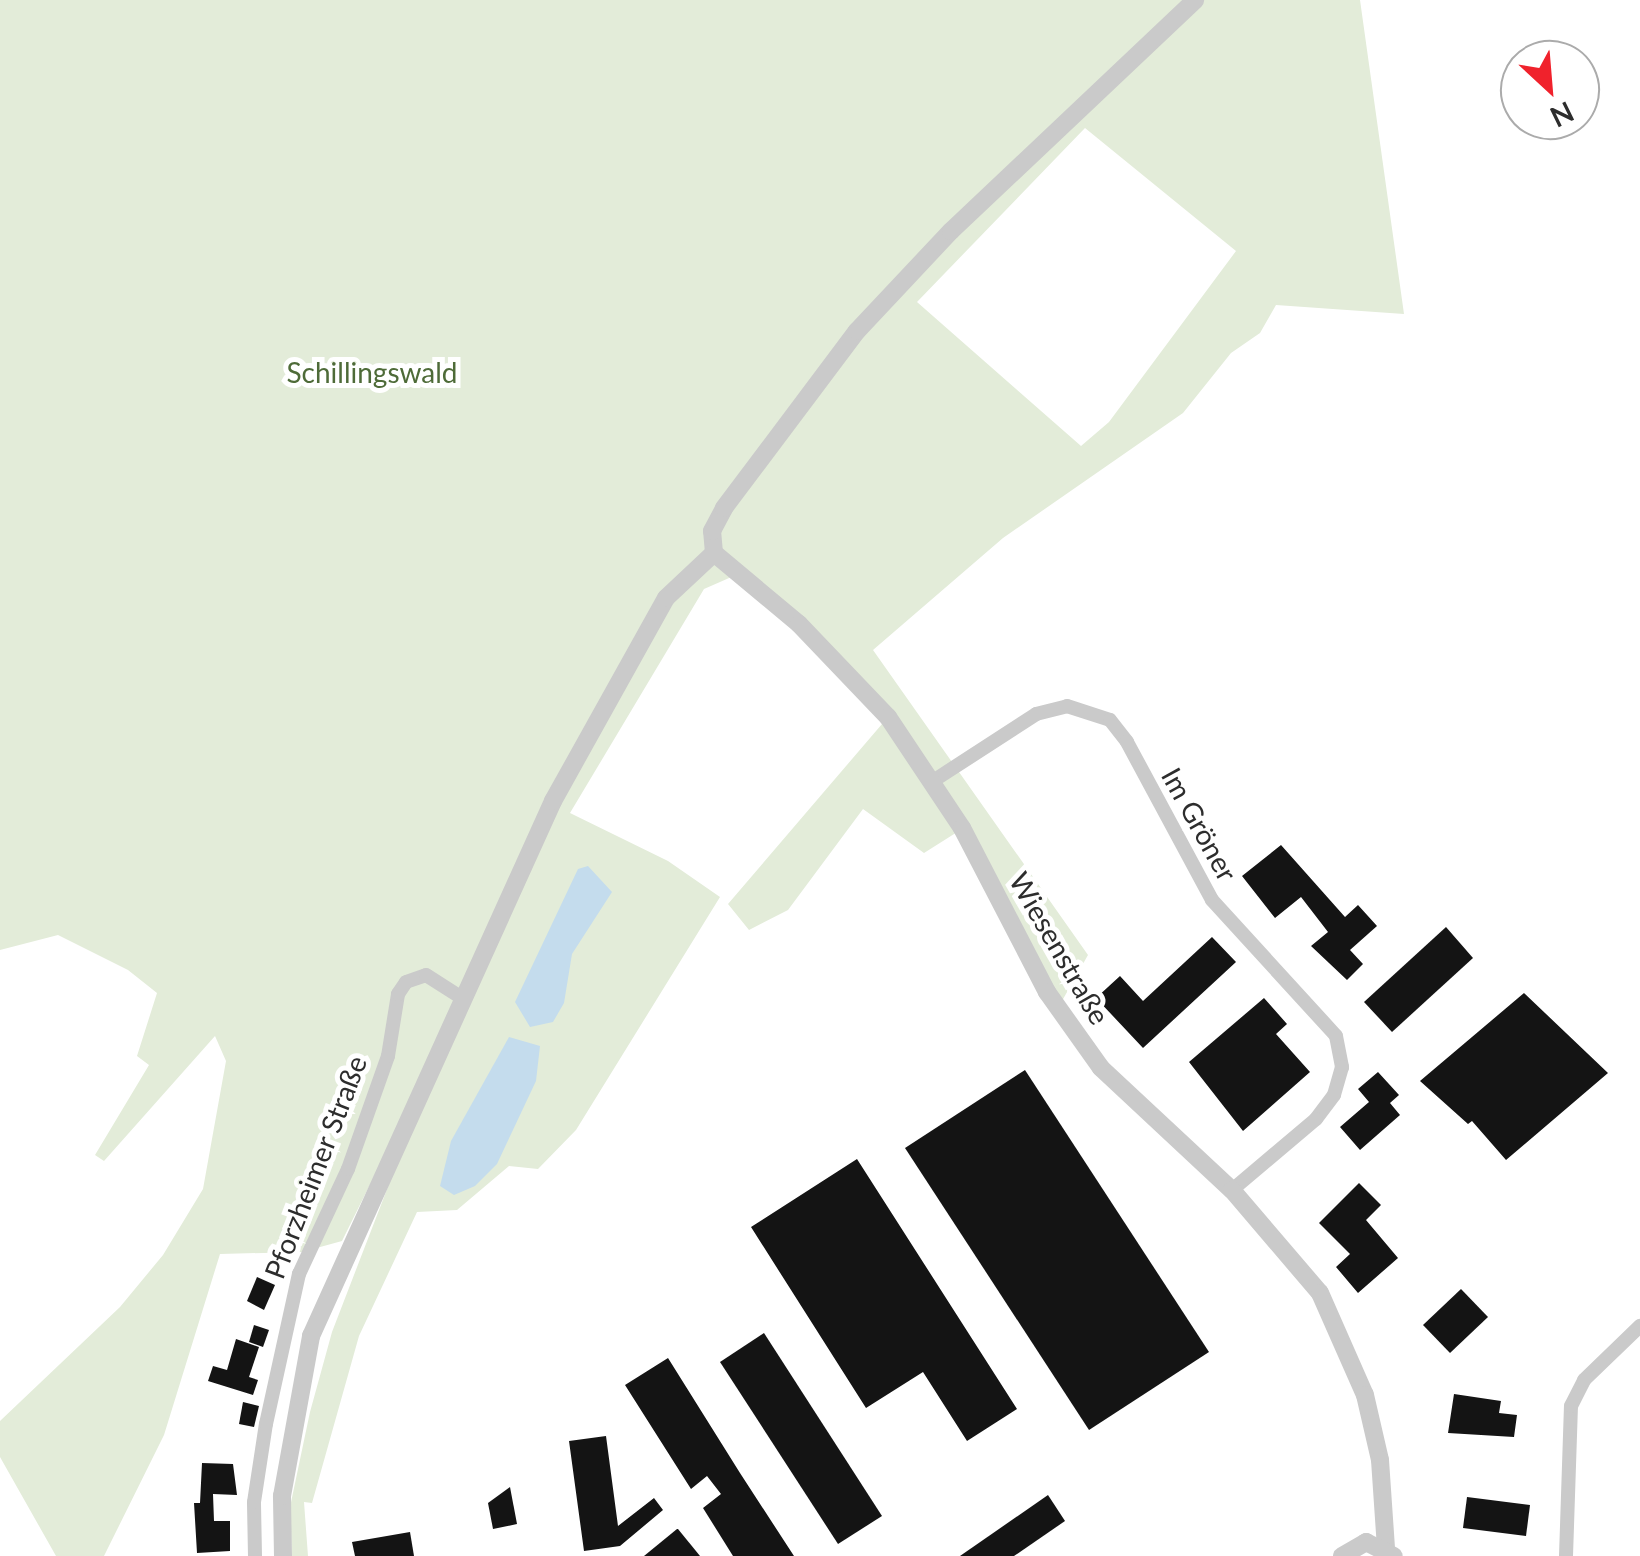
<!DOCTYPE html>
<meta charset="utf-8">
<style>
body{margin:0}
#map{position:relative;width:1640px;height:1556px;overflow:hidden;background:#fff;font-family:Lato,sans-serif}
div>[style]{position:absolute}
.green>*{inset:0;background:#e3ecd9}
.water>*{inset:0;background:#c4dced}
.building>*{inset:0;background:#141414}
.minor>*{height:14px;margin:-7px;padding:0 7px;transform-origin:7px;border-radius:7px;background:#cacaca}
.tertiary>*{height:18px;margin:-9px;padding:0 9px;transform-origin:9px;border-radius:9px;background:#cacaca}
span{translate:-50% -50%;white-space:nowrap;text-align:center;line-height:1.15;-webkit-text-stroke:10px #fff;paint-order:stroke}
.park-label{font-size:28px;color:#4e6b38}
.street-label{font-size:28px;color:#2d2d2d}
.north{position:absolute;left:1500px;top:40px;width:100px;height:100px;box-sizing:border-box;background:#fff;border:2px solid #ababab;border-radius:50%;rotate:154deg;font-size:28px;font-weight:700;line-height:40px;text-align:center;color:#2d2d2d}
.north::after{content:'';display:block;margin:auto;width:35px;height:45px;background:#f0222c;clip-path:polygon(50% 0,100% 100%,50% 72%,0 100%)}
</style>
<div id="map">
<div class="green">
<div style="clip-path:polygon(evenodd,0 0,1360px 0,1404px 314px,1276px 305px,1260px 333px,1231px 353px,1183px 413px,1003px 538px,873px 650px,1088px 955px,1058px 1008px,962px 829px,924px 853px,863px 809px,788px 910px,749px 930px,728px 904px,888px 717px,736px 575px,704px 589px,570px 813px,668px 861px,720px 897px,576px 1130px,538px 1169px,509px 1166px,457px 1210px,417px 1212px,359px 1336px,312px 1503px,304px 1502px,308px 1556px,292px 1556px,290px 1507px,310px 1412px,332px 1332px,455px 1013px,342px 1241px,302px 1252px,220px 1254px,164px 1435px,104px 1556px,56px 1556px,0 1457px,0 1421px,120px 1307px,163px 1255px,203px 1189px,226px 1061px,215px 1036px,104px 1161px,95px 1155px,149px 1065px,137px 1056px,157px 993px,128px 970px,58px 935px,0 950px,0 0,1085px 128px,1236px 251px,1109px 422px,1081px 446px,917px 302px,1085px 128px)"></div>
</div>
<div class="water">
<div style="clip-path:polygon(588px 866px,612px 892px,572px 954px,564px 1003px,553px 1022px,530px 1027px,515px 1002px,578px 869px)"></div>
<div style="clip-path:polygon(509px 1037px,540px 1046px,536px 1081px,497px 1164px,475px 1186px,454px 1195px,440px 1186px,451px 1141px)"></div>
</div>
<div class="building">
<div style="clip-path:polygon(1281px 845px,1345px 917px,1358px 905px,1377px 926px,1350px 950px,1363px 964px,1347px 980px,1311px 946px,1328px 932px,1301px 897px,1275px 918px,1242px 876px)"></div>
<div style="clip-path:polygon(1446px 927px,1473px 958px,1392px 1032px,1364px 1002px)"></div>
<div style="clip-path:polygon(1212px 937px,1236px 962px,1143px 1048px,1096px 998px,1120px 976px,1143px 1001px)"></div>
<div style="clip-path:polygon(1524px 993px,1608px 1073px,1506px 1160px,1472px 1121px,1468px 1124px,1420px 1081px)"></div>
<div style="clip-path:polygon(1264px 998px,1287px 1024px,1276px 1034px,1310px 1072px,1243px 1131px,1189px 1062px)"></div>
<div style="clip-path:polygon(1025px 1070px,1209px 1352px,1089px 1430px,905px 1148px)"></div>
<div style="clip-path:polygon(1378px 1072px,1399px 1095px,1390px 1103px,1400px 1115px,1360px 1150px,1340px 1127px,1369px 1102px,1358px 1089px)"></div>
<div style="clip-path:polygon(857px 1159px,1017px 1409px,967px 1441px,923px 1372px,866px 1408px,751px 1227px)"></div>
<div style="clip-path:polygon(1359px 1183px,1381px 1205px,1366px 1220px,1398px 1258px,1358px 1293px,1336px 1267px,1350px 1254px,1319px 1223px)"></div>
<div style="clip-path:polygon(257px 1277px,275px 1285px,264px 1310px,247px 1301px)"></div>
<div style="clip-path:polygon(1461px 1289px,1488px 1317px,1450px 1353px,1423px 1325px)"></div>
<div style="clip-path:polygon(254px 1325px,269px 1330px,263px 1347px,249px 1342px)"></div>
<div style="clip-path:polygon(764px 1333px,882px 1516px,838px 1544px,720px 1362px)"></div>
<div style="clip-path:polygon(236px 1339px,259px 1347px,249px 1377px,258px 1380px,253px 1395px,208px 1381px,213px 1366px,227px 1370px)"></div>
<div style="clip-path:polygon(668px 1358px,740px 1473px,794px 1556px,733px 1556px,703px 1508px,721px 1494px,707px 1476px,691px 1489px,625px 1385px)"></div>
<div style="clip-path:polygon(1454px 1394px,1501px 1401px,1499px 1413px,1517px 1415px,1514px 1437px,1448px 1433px)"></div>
<div style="clip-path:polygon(243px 1402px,259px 1406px,254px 1427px,239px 1424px)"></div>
<div style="clip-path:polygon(606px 1436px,618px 1526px,654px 1498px,663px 1510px,620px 1546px,584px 1551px,569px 1441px)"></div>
<div style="clip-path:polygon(202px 1463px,233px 1464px,237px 1495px,213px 1494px,214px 1521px,230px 1521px,230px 1551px,197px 1553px,194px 1503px,200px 1503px)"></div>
<div style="clip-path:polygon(510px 1487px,517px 1524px,493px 1529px,488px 1503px)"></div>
<div style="clip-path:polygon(1048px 1495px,1065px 1521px,1014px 1556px,960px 1556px)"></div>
<div style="clip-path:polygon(1467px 1497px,1530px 1505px,1526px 1536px,1463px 1528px)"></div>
<div style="clip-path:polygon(678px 1529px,700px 1556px,644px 1556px,677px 1529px)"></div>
<div style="clip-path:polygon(410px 1532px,414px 1556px,355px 1556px,352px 1542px)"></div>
</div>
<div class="minor">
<div style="left:933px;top:781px;width:123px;rotate:-33deg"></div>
<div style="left:1036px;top:714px;width:32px;rotate:-14deg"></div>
<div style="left:1067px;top:706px;width:45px;rotate:18deg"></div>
<div style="left:1110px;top:720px;width:28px;rotate:52deg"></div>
<div style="left:1127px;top:742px;width:179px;rotate:61.7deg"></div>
<div style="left:1212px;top:900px;width:184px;rotate:47.6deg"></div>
<div style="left:1336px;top:1036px;width:32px;rotate:79deg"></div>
<div style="left:1342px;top:1067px;width:29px;rotate:106deg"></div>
<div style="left:1334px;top:1095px;width:30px;rotate:127deg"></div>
<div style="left:1316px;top:1119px;width:110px;rotate:139.8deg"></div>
<div style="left:255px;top:1556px;width:54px;rotate:-91.1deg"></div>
<div style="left:254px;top:1502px;width:79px;rotate:-81.3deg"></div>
<div style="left:266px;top:1424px;width:154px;rotate:-77.6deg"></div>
<div style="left:299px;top:1274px;width:116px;rotate:-65deg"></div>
<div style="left:348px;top:1169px;width:120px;rotate:-70.5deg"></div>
<div style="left:388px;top:1056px;width:63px;rotate:-80.8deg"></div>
<div style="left:398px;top:994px;width:14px;rotate:-56deg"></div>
<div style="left:406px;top:982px;width:21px;rotate:-19deg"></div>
<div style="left:426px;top:975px;width:43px;rotate:32.6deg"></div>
<div style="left:1566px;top:1556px;width:150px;rotate:-88.1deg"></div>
<div style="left:1571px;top:1406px;width:29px;rotate:-63deg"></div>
<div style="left:1584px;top:1380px;width:78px;rotate:-44deg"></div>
</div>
<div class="tertiary">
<div style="left:714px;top:553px;width:111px;rotate:39.9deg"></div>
<div style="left:799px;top:624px;width:129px;rotate:46.3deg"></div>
<div style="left:888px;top:717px;width:133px;rotate:56.3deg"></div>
<div style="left:962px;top:828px;width:185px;rotate:62.6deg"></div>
<div style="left:1047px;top:992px;width:93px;rotate:54.6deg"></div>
<div style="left:1101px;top:1068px;width:179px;rotate:43deg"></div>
<div style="left:1232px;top:1190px;width:135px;rotate:49.5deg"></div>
<div style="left:1320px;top:1293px;width:111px;rotate:66.2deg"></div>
<div style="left:1365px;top:1395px;width:67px;rotate:77deg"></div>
<div style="left:1380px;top:1460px;width:87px;rotate:86.1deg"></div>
<div style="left:714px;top:553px;width:22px;rotate:-95deg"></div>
<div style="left:712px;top:531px;width:26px;rotate:-62deg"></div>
<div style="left:724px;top:508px;width:221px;rotate:-53.1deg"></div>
<div style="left:857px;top:331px;width:137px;rotate:-46.8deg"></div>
<div style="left:951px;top:231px;width:336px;rotate:-43.4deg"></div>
<div style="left:283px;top:1556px;width:60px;rotate:-91deg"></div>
<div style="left:282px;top:1496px;width:163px;rotate:-79.7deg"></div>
<div style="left:311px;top:1336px;width:587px;rotate:-65.66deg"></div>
<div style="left:553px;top:801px;width:232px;rotate:-60.9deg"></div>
<div style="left:666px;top:598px;width:66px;rotate:-43.2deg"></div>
<div style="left:1342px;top:1556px;width:28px;rotate:-30deg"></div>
<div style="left:1366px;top:1542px;width:31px;rotate:27deg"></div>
</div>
<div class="park-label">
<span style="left:372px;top:372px">Schillingswald</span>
</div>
<div class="street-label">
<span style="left:1200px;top:824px;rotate:61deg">Im Gröner</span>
<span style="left:1060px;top:948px;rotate:60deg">Wiesenstraße</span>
<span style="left:315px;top:1167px;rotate:-69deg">Pforzheimer Straße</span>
</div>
<div class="north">N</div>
</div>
